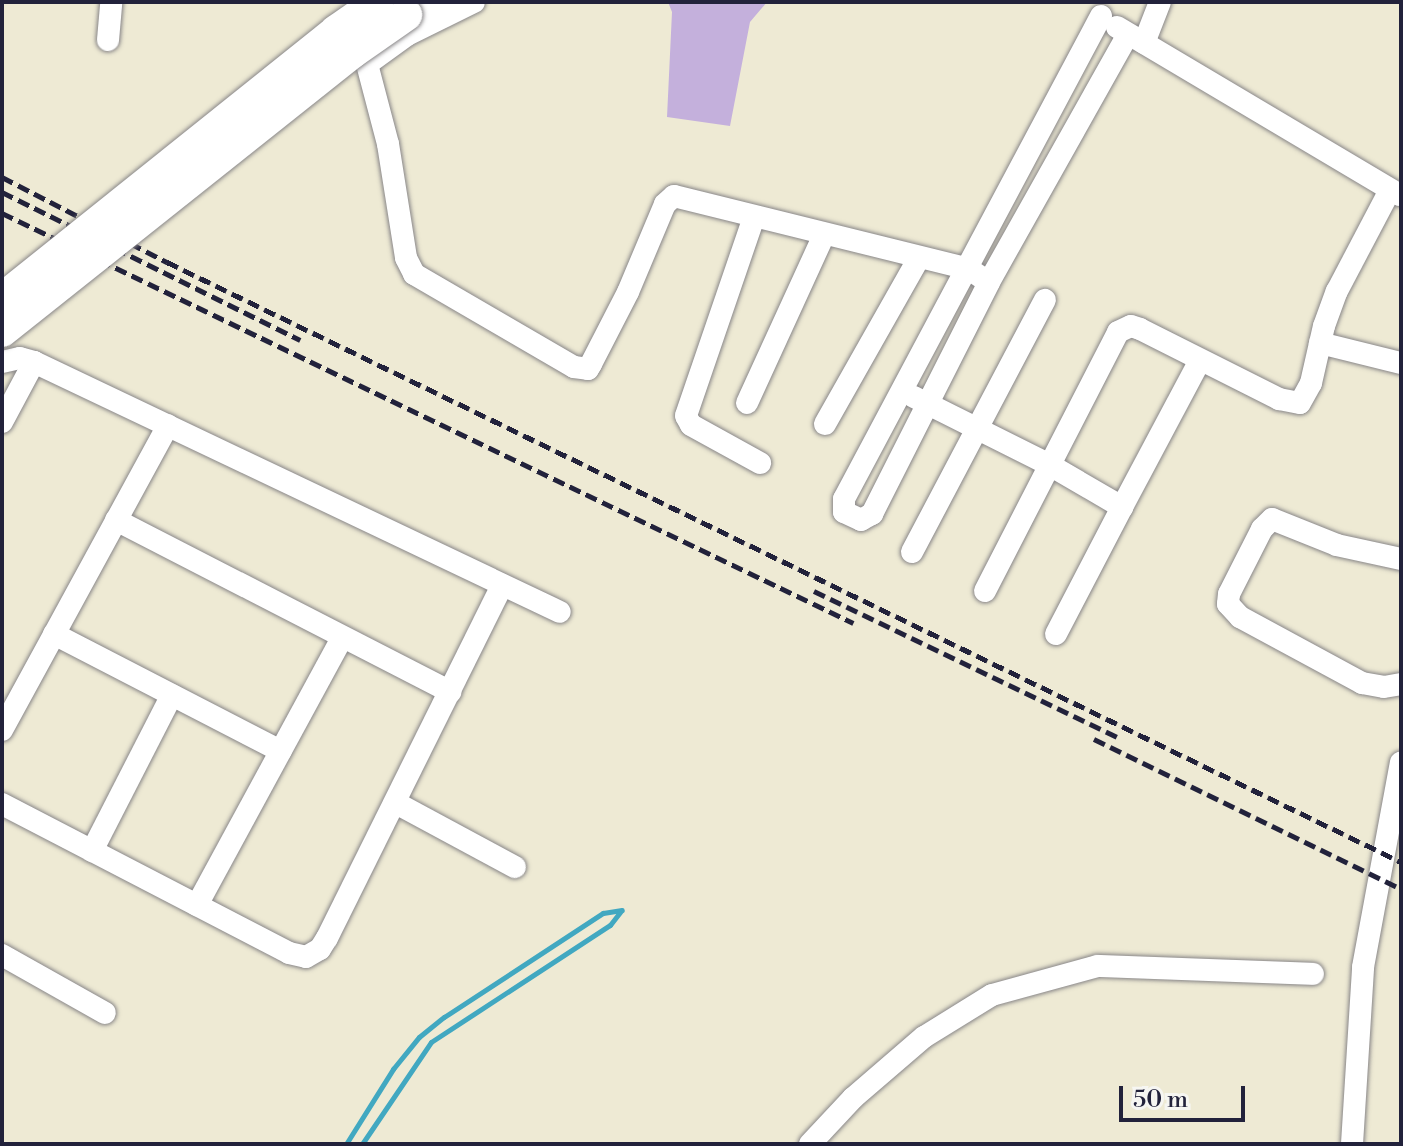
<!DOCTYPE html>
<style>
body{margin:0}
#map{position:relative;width:1403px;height:1146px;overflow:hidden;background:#eeead4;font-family:"Libre Bodoni",serif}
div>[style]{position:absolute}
.stream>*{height:5px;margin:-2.5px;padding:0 2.5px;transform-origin:2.5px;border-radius:2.5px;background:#41a8c1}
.building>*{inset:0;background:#c4b0dc}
.roads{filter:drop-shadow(0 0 2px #888688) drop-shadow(0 0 2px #888688)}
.minor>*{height:22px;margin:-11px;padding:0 11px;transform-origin:11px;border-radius:11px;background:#fff}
.highway>*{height:32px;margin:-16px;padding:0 16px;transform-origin:16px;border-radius:16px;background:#fff}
.rail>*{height:5px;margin-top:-2.5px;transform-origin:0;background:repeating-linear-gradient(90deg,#22223b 0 12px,transparent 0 18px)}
.bridges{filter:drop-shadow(0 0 2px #888688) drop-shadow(0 0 2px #888688)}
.highway-bridge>*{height:32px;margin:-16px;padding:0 16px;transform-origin:16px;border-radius:16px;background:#fff}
span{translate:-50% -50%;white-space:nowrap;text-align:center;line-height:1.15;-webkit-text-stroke:8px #f6f6f2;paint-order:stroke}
.frame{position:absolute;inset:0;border:4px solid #22223b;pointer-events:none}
.scale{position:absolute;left:1119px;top:1086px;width:126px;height:36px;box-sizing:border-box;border:4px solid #22223b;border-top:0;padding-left:10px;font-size:24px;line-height:28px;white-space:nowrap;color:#22223b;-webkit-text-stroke:6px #f6f6f2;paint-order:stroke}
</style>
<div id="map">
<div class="stream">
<div style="left:346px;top:1144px;width:89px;rotate:-57.9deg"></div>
<div style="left:393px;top:1069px;width:41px;rotate:-50.9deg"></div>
<div style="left:419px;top:1037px;width:32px;rotate:-39deg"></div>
<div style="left:444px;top:1017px;width:190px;rotate:-33.2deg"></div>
<div style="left:603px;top:913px;width:19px;rotate:-9deg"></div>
<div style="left:362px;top:1144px;width:123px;rotate:-55.9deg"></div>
<div style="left:431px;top:1042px;width:214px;rotate:-33.2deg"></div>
<div style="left:610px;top:925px;width:18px;rotate:-52deg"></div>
</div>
<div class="building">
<div style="clip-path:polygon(668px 2px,767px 2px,750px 22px,730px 126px,667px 117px,672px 12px)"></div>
</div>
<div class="roads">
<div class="minor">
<div style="left:474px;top:2px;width:75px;rotate:153.8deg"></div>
<div style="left:407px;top:35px;width:49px;rotate:144.1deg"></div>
<div style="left:367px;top:64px;width:83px;rotate:75.3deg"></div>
<div style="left:388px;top:144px;width:115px;rotate:81deg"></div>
<div style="left:406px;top:258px;width:18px;rotate:63deg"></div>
<div style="left:414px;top:274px;width:185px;rotate:30.2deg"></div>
<div style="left:574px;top:367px;width:14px;rotate:8deg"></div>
<div style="left:588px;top:369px;width:6px;rotate:-59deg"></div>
<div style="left:591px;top:364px;width:81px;rotate:-62.8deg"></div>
<div style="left:628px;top:292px;width:95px;rotate:-67.2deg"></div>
<div style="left:665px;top:204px;width:12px;rotate:-42deg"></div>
<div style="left:674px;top:196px;width:304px;rotate:13.9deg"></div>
<div style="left:969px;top:269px;width:14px;rotate:34deg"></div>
<div style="left:1101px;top:16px;width:547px;rotate:118.02deg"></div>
<div style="left:844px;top:499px;width:13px;rotate:90deg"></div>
<div style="left:844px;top:512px;width:19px;rotate:25deg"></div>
<div style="left:861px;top:520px;width:13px;rotate:-29deg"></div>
<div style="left:872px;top:514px;width:260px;rotate:-63.2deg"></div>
<div style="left:989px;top:282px;width:284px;rotate:-60.7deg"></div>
<div style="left:1117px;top:27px;width:329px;rotate:30.7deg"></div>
<div style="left:108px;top:40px;width:38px;rotate:-85deg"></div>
<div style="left:1144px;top:43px;width:44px;rotate:-68.7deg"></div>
<div style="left:754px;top:217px;width:210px;rotate:108.9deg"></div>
<div style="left:686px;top:416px;width:10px;rotate:61deg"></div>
<div style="left:691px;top:425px;width:79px;rotate:28.8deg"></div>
<div style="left:1320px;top:343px;width:83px;rotate:13.9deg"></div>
<div style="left:2px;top:362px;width:18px;rotate:-13deg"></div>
<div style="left:20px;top:358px;width:15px;rotate:16deg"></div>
<div style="left:34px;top:362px;width:582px;rotate:25.42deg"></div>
<div style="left:914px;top:397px;width:150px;rotate:26.6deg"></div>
<div style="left:1048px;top:464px;width:86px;rotate:30.2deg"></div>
<div style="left:1122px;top:507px;width:166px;rotate:-62deg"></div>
<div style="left:747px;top:403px;width:185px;rotate:-65.4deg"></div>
<div style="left:2px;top:422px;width:68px;rotate:-61.9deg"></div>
<div style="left:825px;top:424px;width:191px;rotate:-60.5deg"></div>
<div style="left:116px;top:520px;width:376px;rotate:27.2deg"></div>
<div style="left:912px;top:552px;width:285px;rotate:-62.2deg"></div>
<div style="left:1401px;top:559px;width:66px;rotate:-167.7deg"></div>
<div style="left:1337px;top:545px;width:70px;rotate:-158.2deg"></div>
<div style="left:1272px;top:519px;width:14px;rotate:135deg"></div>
<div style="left:1262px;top:529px;width:73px;rotate:116.9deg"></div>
<div style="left:1229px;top:594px;width:10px;rotate:96deg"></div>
<div style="left:1228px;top:604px;width:18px;rotate:47deg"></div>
<div style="left:1240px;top:617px;width:139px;rotate:28.4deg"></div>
<div style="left:1362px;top:683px;width:22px;rotate:10deg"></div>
<div style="left:1384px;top:687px;width:17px;rotate:-10deg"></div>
<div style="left:985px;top:591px;width:291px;rotate:-62.8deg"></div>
<div style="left:1118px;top:332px;width:14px;rotate:-25deg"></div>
<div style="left:1131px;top:326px;width:9px;rotate:18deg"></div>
<div style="left:1140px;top:329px;width:156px;rotate:26.7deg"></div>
<div style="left:1279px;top:399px;width:21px;rotate:11deg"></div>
<div style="left:1300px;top:403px;width:23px;rotate:-61deg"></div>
<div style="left:1311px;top:383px;width:58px;rotate:-77.2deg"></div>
<div style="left:1324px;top:326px;width:37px;rotate:-70deg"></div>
<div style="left:1337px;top:291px;width:114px;rotate:-62.3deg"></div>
<div style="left:54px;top:634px;width:255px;rotate:27.3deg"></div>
<div style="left:1056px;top:634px;width:143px;rotate:-62.5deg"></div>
<div style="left:2px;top:730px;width:347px;rotate:-61.4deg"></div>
<div style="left:396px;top:803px;width:135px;rotate:28.3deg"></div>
<div style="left:2px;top:804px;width:323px;rotate:27.4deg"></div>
<div style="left:289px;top:953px;width:17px;rotate:13deg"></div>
<div style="left:306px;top:957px;width:16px;rotate:-30deg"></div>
<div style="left:320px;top:949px;width:13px;rotate:-58deg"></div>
<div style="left:327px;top:938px;width:394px;rotate:-63.6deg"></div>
<div style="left:92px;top:851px;width:175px;rotate:-62.9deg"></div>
<div style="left:197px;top:905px;width:304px;rotate:-61.5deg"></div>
<div style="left:2px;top:955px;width:118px;rotate:29.4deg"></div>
<div style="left:810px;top:1144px;width:63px;rotate:-46.9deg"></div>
<div style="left:853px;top:1098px;width:94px;rotate:-40.7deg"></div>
<div style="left:924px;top:1037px;width:80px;rotate:-31.7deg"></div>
<div style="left:992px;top:995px;width:110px;rotate:-15.3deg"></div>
<div style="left:1098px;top:966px;width:215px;rotate:2.1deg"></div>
<div style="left:1352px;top:1144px;width:177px;rotate:-86.4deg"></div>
<div style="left:1363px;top:967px;width:208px;rotate:-79.5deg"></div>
</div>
<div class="highway">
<div style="left:406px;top:15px;width:28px;rotate:-27deg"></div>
</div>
</div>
<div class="rail">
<div style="left:2px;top:177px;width:186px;rotate:27.3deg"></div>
<div style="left:167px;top:262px;width:1372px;rotate:25.93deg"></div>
<div style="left:2px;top:192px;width:333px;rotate:26.4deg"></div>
<div style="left:2px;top:213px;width:945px;rotate:25.72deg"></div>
<div style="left:814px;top:591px;width:336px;rotate:25.7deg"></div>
<div style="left:1094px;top:739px;width:342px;rotate:26deg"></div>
</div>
<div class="bridges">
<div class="highway-bridge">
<div style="left:2px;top:299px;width:428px;rotate:-38.7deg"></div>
<div style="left:336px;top:31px;width:51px;rotate:-34.6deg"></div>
<div style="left:2px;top:331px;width:448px;rotate:-38.5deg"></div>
<div style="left:353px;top:52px;width:65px;rotate:-34.9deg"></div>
</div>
</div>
<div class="frame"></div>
<div class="scale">50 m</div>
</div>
